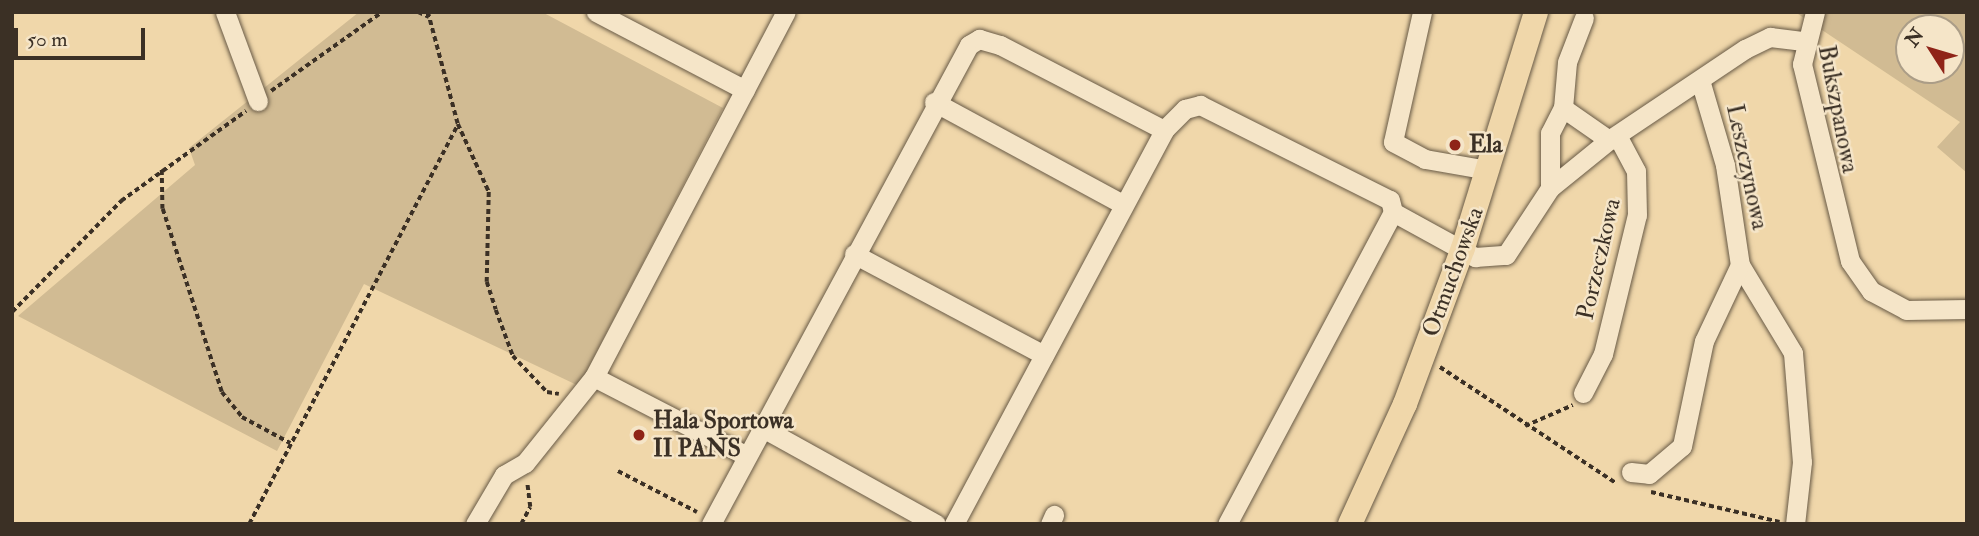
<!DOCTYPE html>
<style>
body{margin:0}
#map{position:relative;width:1979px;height:536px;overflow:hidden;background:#f0d7aa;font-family:"IM FELL Double Pica",serif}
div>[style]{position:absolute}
.green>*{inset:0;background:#d1bb93}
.path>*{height:3.5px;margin-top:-1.75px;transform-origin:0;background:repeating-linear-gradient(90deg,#3b3025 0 5px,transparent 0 8.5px)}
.roads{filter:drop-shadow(0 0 2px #685a46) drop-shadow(0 0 2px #685a46)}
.minor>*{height:19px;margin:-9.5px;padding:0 9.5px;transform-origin:9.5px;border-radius:9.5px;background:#f5e5c8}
.major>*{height:24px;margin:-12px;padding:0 12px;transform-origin:12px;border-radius:12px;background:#f0d7aa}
.dots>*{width:19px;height:19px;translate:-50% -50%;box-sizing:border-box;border:4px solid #f5e5c8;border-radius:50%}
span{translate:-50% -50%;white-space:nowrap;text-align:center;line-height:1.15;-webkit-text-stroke:5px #f5e5c8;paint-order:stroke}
.street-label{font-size:24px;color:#3b3025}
.poi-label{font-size:24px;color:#3b3025;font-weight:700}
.left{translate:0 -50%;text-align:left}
.frame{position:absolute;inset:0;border:14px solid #3b3025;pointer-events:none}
.north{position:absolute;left:1895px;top:14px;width:70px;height:70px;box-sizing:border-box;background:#f5e5c8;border:2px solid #ab9d87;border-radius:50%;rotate:307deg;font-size:19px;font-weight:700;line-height:28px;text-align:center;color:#3b3025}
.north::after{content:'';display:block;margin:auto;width:24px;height:32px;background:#8f2418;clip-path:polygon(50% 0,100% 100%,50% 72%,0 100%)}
.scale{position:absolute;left:14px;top:28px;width:131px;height:32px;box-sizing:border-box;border:4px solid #3b3025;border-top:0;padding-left:9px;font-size:21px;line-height:24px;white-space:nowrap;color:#3b3025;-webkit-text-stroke:5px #f5e5c8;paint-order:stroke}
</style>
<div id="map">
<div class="green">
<div style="clip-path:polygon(359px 12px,542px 12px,723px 108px,579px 386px,364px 284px,277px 451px,18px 316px,195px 165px,189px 148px)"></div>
<div style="clip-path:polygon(evenodd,1795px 12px,1967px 12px,1967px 173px,1937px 147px,1960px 122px,1795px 12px,1909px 28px,1951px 28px,1951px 70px,1909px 70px,1909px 28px)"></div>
</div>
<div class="path">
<div style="left:418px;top:12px;width:12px;rotate:24deg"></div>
<div style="left:428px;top:12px;width:116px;rotate:75deg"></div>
<div style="left:458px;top:124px;width:75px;rotate:65.5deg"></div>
<div style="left:489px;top:192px;width:90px;rotate:91.3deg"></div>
<div style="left:487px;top:282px;width:29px;rotate:72deg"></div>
<div style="left:496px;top:310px;width:49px;rotate:69.7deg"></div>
<div style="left:513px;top:356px;width:50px;rotate:46.6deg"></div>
<div style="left:547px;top:392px;width:12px;rotate:9deg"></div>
<div style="left:271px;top:91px;width:136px;rotate:-35.4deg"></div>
<div style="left:162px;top:170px;width:39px;rotate:89deg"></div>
<div style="left:163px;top:209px;width:192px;rotate:72.1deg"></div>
<div style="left:222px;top:392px;width:32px;rotate:51deg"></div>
<div style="left:242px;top:417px;width:55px;rotate:28.4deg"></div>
<div style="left:12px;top:312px;width:156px;rotate:-45.5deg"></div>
<div style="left:121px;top:201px;width:154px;rotate:-35.8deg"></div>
<div style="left:1440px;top:367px;width:211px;rotate:33.4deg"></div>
<div style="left:1525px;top:426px;width:52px;rotate:-23.6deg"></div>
<div style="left:618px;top:471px;width:89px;rotate:27.4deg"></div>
<div style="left:1651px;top:492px;width:132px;rotate:13.1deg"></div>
<div style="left:249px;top:524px;width:451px;rotate:-62.4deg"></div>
<div style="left:521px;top:524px;width:19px;rotate:-62deg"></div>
<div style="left:530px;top:507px;width:24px;rotate:-97deg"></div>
</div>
<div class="roads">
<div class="minor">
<div style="left:225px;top:12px;width:95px;rotate:69.7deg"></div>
<div style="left:596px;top:12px;width:168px;rotate:27.6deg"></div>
<div style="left:1422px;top:12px;width:133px;rotate:102.6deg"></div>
<div style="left:1393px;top:142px;width:36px;rotate:28deg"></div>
<div style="left:1425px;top:159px;width:64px;rotate:9.9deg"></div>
<div style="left:1815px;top:12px;width:54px;rotate:104deg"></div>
<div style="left:1802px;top:64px;width:203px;rotate:76.3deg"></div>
<div style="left:1850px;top:261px;width:37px;rotate:55deg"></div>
<div style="left:1871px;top:291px;width:40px;rotate:28deg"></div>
<div style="left:1906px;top:310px;width:61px;rotate:-0.9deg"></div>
<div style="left:1700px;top:80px;width:89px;rotate:73.6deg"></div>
<div style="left:1725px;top:165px;width:101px;rotate:81.5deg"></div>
<div style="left:1740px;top:265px;width:103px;rotate:58.9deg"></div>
<div style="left:1793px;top:353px;width:109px;rotate:85.3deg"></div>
<div style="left:1802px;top:462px;width:62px;rotate:96.4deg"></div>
<div style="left:934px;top:102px;width:215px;rotate:28.4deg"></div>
<div style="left:1563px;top:108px;width:46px;rotate:-85deg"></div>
<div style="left:1567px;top:62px;width:47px;rotate:-68.9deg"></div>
<div style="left:1550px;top:188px;width:55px;rotate:-90deg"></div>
<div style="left:1550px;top:133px;width:28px;rotate:-63deg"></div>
<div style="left:1563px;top:108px;width:56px;rotate:34.8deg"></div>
<div style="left:1393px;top:212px;width:94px;rotate:28.8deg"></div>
<div style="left:1475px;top:257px;width:31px;rotate:-4deg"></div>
<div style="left:1506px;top:255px;width:80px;rotate:-56.7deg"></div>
<div style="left:1550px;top:188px;width:76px;rotate:-39.1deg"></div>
<div style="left:1609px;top:140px;width:164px;rotate:-33.8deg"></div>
<div style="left:1745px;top:49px;width:28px;rotate:-26deg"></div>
<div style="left:1770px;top:37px;width:34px;rotate:7deg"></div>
<div style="left:854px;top:254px;width:215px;rotate:28deg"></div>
<div style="left:1583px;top:393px;width:44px;rotate:-62.9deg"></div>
<div style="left:1603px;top:354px;width:143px;rotate:-76.3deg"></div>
<div style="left:1637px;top:215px;width:44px;rotate:-91.3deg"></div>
<div style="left:1636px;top:171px;width:40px;rotate:-118deg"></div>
<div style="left:761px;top:427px;width:200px;rotate:29deg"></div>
<div style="left:745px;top:455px;width:170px;rotate:-152.7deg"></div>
<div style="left:594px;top:377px;width:412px;rotate:-62.3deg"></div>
<div style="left:1631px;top:472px;width:18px;rotate:6deg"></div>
<div style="left:1649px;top:474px;width:43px;rotate:-40.3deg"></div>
<div style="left:1682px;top:446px;width:107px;rotate:-78.2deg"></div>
<div style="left:1704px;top:341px;width:84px;rotate:-64.7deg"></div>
<div style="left:475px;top:524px;width:57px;rotate:-59.4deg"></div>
<div style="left:504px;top:475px;width:24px;rotate:-30deg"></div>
<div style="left:525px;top:463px;width:110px;rotate:-51.3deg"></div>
<div style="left:711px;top:524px;width:544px;rotate:-61.69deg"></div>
<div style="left:969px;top:45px;width:12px;rotate:-31deg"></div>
<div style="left:979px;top:39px;width:22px;rotate:16deg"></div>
<div style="left:1000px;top:45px;width:185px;rotate:27.4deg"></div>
<div style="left:954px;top:524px;width:446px;rotate:-61.9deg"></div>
<div style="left:1164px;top:130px;width:30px;rotate:-45deg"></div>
<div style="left:1185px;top:109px;width:16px;rotate:-15deg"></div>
<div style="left:1200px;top:105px;width:212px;rotate:26.6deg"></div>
<div style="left:1390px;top:200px;width:12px;rotate:76deg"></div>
<div style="left:1393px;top:212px;width:353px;rotate:118deg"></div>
<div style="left:1050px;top:524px;width:10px;rotate:-66deg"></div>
</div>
<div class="major">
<div style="left:1350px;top:524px;width:132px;rotate:-65.4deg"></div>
<div style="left:1405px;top:404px;width:166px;rotate:-69.6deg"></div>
<div style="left:1463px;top:248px;width:247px;rotate:-72.8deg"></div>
</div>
</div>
<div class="dots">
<div style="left:1455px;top:145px;background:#8f2418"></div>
<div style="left:639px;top:435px;background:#8f2418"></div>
</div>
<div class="street-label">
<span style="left:1838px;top:109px;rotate:79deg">Bukszpanowa</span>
<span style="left:1747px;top:167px;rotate:78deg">Leszczynowa</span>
<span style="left:1599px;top:259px;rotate:-77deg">Porzeczkowa</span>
<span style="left:1453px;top:272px;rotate:-70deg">Otmuchowska</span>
</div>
<div class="poi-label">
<span class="left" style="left:1469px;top:145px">Ela</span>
<span class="left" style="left:653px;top:435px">Hala Sportowa<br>II PANS</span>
</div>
<div class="frame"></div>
<div class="north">N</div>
<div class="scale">50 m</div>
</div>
